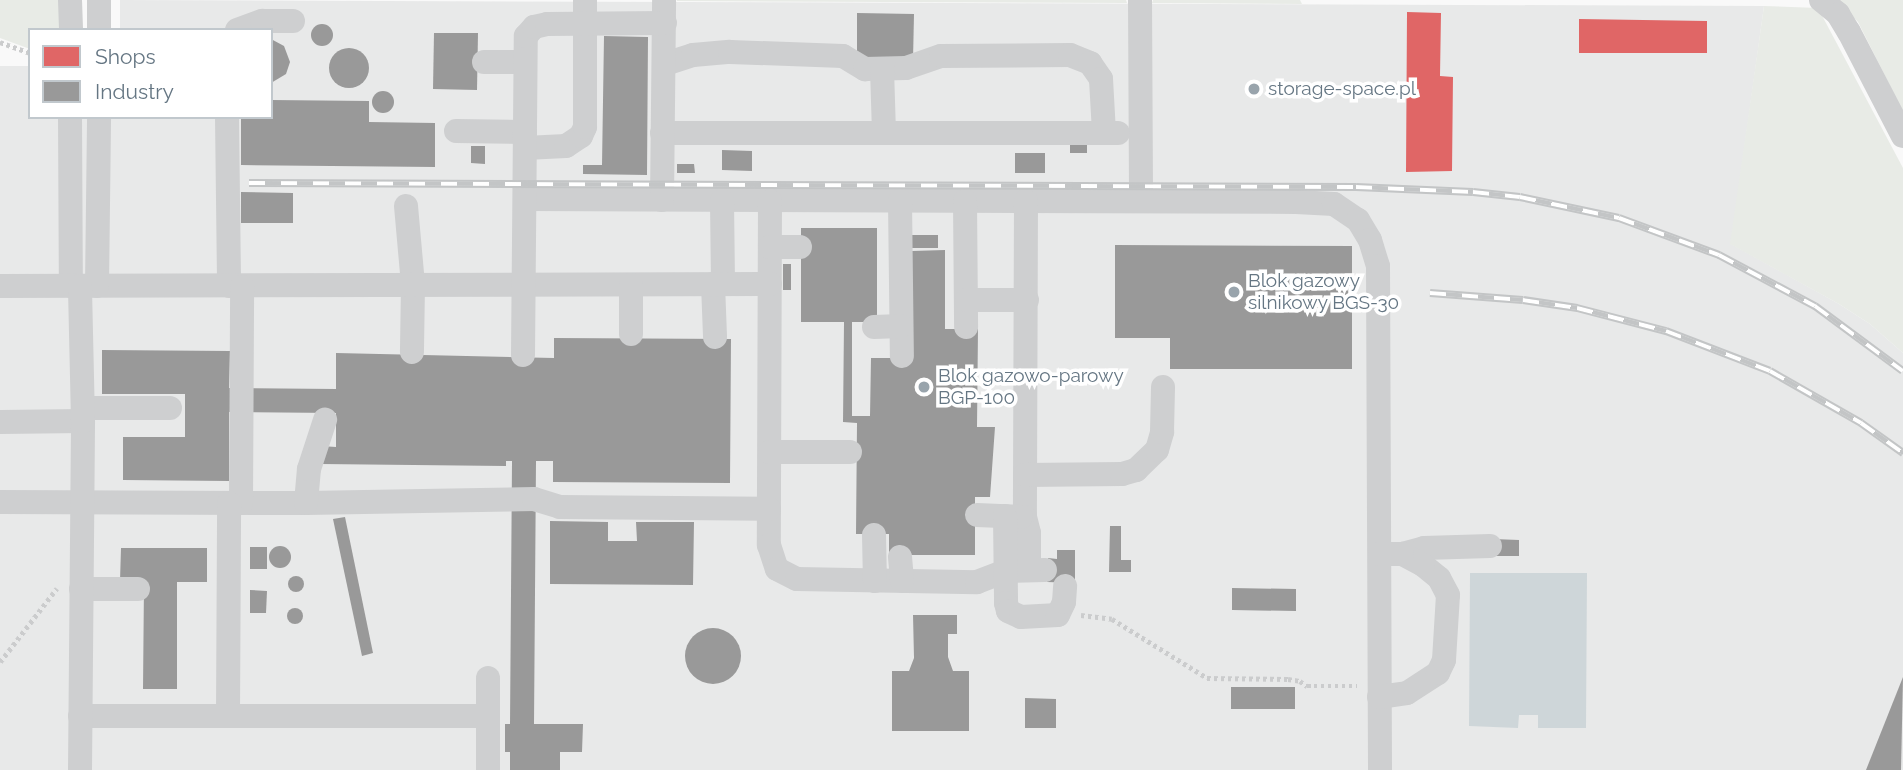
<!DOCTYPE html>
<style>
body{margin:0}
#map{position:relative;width:1903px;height:770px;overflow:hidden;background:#f9f9f9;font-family:Raleway,sans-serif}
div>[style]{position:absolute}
.built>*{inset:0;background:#e8e9e9}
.green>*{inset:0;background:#e8ebe6}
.water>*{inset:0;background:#ced6d9}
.shops>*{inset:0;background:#e06666}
.industry>*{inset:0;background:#999}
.round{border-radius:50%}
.path>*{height:4.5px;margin-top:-2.25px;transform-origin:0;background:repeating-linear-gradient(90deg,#cbcccd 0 3.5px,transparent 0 7px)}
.minor>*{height:24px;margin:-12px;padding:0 12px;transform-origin:12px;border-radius:12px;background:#cecfd0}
.rail>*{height:8px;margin-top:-4px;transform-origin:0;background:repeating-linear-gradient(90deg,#fff 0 16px,#c3c5c6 0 32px);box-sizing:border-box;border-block:2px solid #c3c5c6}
.dots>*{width:19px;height:19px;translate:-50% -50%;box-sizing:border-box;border:4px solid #fff;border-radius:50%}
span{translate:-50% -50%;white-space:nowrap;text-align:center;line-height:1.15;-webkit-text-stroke:7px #fff;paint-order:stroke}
.poi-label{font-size:19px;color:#657683}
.left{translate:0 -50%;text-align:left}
.legend{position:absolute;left:28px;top:28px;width:245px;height:91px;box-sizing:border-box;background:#fff;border:2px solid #c1c8cd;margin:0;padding:9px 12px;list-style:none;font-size:21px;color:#657683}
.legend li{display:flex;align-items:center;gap:14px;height:35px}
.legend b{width:35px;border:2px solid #c1c8cd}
</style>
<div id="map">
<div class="built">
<div style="clip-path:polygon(120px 0,1764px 6px,1731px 244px,1839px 304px,1870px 324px,1903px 353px,1903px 770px,0 770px,0 66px,30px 66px,30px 117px,271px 117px,271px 30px,120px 30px)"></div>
</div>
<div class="green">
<div style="clip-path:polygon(0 0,64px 0,64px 30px,30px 30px,30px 49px,0 38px)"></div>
<div style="clip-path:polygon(677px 0,1126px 0,1127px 3px,677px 1px)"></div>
<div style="clip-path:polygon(1153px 0,1300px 0,1302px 4px,1152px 3px)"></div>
<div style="clip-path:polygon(1838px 0,1903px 0,1903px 112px,1858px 22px)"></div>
<div style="clip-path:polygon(1764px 6px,1818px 8px,1903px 168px,1903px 353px,1870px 324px,1839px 304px,1730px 244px)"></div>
</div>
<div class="water">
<div style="clip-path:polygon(1470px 573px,1587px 573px,1586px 728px,1538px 728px,1538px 715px,1519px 715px,1518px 728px,1469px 726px)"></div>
</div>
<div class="shops">
<div style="clip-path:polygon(1407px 12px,1441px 13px,1440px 76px,1453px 77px,1452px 171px,1406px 172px)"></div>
<div style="clip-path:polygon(1579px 19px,1707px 21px,1707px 53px,1579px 53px)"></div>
</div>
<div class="industry">
<div style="clip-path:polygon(857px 13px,914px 14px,913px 60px,857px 60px)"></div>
<div class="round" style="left:311px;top:24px;width:22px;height:22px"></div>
<div style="clip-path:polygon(434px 33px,478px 33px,477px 90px,433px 89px)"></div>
<div style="clip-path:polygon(604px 36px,648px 37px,647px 175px,583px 174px,583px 165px,602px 165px)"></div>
<div style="clip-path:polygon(271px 39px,284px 46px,290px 62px,286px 74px,271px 83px)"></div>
<div class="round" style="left:329px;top:48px;width:40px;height:40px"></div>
<div class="round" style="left:372px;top:91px;width:22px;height:22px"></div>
<div style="clip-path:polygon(271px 100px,369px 101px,369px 122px,435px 123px,435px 167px,241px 165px,241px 117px,271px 117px)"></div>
<div style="clip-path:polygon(1070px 144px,1087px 144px,1087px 153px,1070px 153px)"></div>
<div style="clip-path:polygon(471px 146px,485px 146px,485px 164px,471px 163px)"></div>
<div style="clip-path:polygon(722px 150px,752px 151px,752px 171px,722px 170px)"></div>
<div style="clip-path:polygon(1015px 153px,1045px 153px,1045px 173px,1015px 173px)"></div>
<div style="clip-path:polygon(677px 164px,694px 164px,695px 173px,677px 173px)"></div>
<div style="clip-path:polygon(241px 192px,293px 193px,293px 223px,241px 223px)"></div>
<div style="clip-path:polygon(801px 228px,877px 228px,877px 322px,852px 322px,852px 416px,870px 416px,871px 358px,911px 358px,912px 251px,945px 250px,945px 329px,978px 329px,977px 427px,995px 427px,990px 497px,975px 497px,975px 555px,889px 555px,889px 534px,856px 534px,857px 423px,843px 422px,844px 322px,801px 322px)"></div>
<div style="clip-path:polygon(912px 235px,938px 235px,938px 248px,912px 248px)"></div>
<div style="clip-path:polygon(1115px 245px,1352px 246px,1352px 369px,1170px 369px,1170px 338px,1115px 338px)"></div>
<div style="clip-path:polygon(783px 264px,791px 264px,791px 290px,783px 290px)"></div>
<div style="clip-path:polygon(554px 338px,731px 339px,730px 483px,553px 482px,553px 461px,536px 461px,534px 724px,583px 724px,582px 752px,560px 752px,560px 770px,510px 770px,510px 752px,505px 752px,505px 724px,510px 724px,512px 461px,506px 461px,506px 466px,321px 464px,321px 446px,336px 447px,336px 413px,229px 412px,229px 481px,123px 480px,123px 437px,185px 437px,185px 394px,102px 394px,102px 350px,230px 351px,229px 388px,336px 389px,336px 353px,554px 358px)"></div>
<div style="clip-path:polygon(345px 517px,373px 653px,362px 656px,333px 519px)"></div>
<div style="clip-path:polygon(550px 521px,608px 522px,608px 541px,637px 541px,636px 522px,694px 522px,693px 585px,550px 584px)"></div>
<div style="clip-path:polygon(1110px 526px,1121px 526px,1121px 560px,1131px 560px,1131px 572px,1109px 572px)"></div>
<div style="clip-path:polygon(1493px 539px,1519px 540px,1519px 556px,1493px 556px)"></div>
<div class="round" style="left:269px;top:546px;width:22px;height:22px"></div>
<div style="clip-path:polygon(250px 547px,267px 547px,267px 569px,250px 569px)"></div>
<div style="clip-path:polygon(121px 548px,207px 548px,207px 582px,177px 582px,177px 689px,143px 689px,144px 582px,120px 581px)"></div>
<div style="clip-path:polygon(1057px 550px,1075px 550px,1075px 583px,1047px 582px,1048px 558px,1057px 559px)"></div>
<div class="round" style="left:288px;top:576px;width:16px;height:16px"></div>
<div style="clip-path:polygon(1232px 588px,1296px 589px,1296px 611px,1232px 610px)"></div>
<div style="clip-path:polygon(250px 590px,267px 591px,266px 613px,250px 613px)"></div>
<div class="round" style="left:287px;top:608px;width:16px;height:16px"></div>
<div style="clip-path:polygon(913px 615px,957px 615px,957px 634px,948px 634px,948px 657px,953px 671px,969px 671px,969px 731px,892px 731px,892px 671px,909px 671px,914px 658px)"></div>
<div class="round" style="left:685px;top:628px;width:56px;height:56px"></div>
<div style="clip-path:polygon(1903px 677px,1901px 770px,1866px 770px)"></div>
<div style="clip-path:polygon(1231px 687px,1295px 687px,1295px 709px,1231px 709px)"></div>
<div style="clip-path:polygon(1025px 698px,1056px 699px,1056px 728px,1025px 728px)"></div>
</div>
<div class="path">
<div style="left:0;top:42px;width:32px;rotate:20deg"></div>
<div style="left:1081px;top:615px;width:31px;rotate:7deg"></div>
<div style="left:1112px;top:619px;width:112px;rotate:31.8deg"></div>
<div style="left:1207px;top:678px;width:81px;rotate:0.7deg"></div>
<div style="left:1288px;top:679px;width:12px;rotate:9deg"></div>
<div style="left:1300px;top:681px;width:9px;rotate:36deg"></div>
<div style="left:1307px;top:686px;width:50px"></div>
<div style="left:0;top:662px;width:93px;rotate:-52.4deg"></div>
</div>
<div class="minor">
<div style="left:70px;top:0;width:30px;rotate:88deg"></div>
<div style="left:1140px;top:0;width:201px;rotate:89.7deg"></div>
<div style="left:1821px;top:0;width:22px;rotate:39deg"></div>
<div style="left:1838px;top:14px;width:21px;rotate:59deg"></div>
<div style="left:1849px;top:32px;width:117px;rotate:62.6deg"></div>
<div style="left:99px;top:30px;width:30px;rotate:-90deg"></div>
<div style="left:237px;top:30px;width:27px;rotate:-20deg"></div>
<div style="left:262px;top:21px;width:31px"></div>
<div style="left:484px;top:62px;width:41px"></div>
<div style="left:665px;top:64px;width:29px;rotate:-18deg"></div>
<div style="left:693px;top:55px;width:37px;rotate:-5deg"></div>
<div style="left:730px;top:52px;width:113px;rotate:2deg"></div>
<div style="left:843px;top:56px;width:26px;rotate:31deg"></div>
<div style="left:865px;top:69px;width:41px;rotate:-1.4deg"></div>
<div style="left:906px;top:68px;width:37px;rotate:-19deg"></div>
<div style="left:941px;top:56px;width:129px;rotate:-0.4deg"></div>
<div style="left:1070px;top:55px;width:22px;rotate:22deg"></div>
<div style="left:1090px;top:63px;width:19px;rotate:55deg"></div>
<div style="left:1101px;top:79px;width:54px;rotate:86.8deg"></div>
<div style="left:882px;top:69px;width:63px;rotate:88.2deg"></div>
<div style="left:70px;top:117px;width:169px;rotate:89.7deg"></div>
<div style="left:227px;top:117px;width:169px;rotate:89.3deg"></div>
<div style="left:456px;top:131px;width:69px;rotate:0.8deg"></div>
<div style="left:662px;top:133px;width:456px"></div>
<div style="left:525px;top:148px;width:41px;rotate:-2.8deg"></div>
<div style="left:566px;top:146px;width:18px;rotate:-34deg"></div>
<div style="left:581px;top:136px;width:10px;rotate:-66deg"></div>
<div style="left:585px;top:127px;width:127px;rotate:-90deg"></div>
<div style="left:527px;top:199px;width:769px;rotate:0.22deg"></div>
<div style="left:1296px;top:202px;width:38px;rotate:3deg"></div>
<div style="left:1334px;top:204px;width:29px;rotate:34deg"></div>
<div style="left:1358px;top:220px;width:23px;rotate:59deg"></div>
<div style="left:1370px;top:240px;width:27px;rotate:73deg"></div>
<div style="left:1378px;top:266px;width:504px;rotate:89.77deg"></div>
<div style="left:662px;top:200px;width:200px;rotate:-89.4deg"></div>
<div style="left:722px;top:201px;width:83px;rotate:89.3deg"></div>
<div style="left:770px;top:201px;width:344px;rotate:90.2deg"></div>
<div style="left:769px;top:545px;width:25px;rotate:72deg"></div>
<div style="left:777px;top:569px;width:22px;rotate:27deg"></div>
<div style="left:797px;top:579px;width:180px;rotate:1deg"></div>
<div style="left:977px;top:582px;width:30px;rotate:-21deg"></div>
<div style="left:1005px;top:571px;width:40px;rotate:-1.4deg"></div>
<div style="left:900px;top:201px;width:155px;rotate:89.3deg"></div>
<div style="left:965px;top:201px;width:126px;rotate:89.5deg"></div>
<div style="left:1026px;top:201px;width:316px;rotate:90.2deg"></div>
<div style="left:1025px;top:517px;width:16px;rotate:76deg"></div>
<div style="left:1029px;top:533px;width:37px;rotate:90deg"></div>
<div style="left:406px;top:206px;width:79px;rotate:84.9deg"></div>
<div style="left:413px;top:285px;width:67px;rotate:90.9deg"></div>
<div style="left:770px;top:247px;width:30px"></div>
<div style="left:713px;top:284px;width:53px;rotate:87.8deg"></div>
<div style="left:0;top:286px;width:770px;rotate:-0.15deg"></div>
<div style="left:97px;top:286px;width:169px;rotate:-89.3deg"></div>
<div style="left:967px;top:300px;width:60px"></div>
<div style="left:874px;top:327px;width:27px;rotate:-2deg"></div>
<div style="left:631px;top:334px;width:49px;rotate:-90deg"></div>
<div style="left:523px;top:355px;width:319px;rotate:-89.5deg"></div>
<div style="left:526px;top:36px;width:12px;rotate:-48deg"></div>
<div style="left:534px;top:27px;width:13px;rotate:-13deg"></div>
<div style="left:547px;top:24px;width:118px;rotate:-0.5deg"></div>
<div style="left:83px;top:408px;width:87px"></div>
<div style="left:1px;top:422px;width:82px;rotate:-0.7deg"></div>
<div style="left:770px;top:452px;width:80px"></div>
<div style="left:1025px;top:475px;width:97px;rotate:-0.6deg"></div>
<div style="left:1122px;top:474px;width:15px;rotate:-16deg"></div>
<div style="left:1136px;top:470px;width:29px;rotate:-44deg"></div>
<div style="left:1157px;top:450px;width:19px;rotate:-74deg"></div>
<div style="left:1162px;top:432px;width:45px;rotate:-88.7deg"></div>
<div style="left:0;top:502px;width:306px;rotate:0.2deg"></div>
<div style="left:306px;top:503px;width:228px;rotate:-1deg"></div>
<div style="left:534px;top:499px;width:27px;rotate:17deg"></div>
<div style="left:560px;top:507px;width:209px;rotate:0.5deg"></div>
<div style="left:241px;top:503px;width:216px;rotate:-89.7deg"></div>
<div style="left:306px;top:503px;width:34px;rotate:-85deg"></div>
<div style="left:309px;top:469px;width:52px;rotate:-71.9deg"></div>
<div style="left:977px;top:515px;width:44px;rotate:2.6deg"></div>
<div style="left:1005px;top:516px;width:87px;rotate:89.3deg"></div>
<div style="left:1006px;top:603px;width:8px;rotate:76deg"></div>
<div style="left:1008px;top:611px;width:14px;rotate:25deg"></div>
<div style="left:1021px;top:617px;width:37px;rotate:-3deg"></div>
<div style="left:1058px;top:615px;width:14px;rotate:-65deg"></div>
<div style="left:1064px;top:602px;width:16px;rotate:-86deg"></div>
<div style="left:874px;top:535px;width:46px;rotate:88.8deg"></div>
<div style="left:1402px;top:554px;width:23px;rotate:-15deg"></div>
<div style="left:1424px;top:548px;width:66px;rotate:-1.7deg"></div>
<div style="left:900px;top:557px;width:24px;rotate:85deg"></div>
<div style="left:81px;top:589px;width:57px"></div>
<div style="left:1379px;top:697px;width:28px;rotate:-8deg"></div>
<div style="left:1407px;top:693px;width:37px;rotate:-33deg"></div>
<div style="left:1438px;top:673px;width:14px;rotate:-65deg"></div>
<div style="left:1444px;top:660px;width:65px;rotate:-86.5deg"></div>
<div style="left:1448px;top:595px;width:19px;rotate:-118deg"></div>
<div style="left:1439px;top:578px;width:21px;rotate:-141deg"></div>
<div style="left:1423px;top:565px;width:24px;rotate:-152deg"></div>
<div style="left:1402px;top:554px;width:22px;rotate:180deg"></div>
<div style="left:228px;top:715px;width:212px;rotate:-89.7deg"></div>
<div style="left:80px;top:716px;width:408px"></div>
<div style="left:80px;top:770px;width:349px;rotate:-89.5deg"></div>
<div style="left:83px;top:421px;width:135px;rotate:-91.3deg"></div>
<div style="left:488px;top:770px;width:92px;rotate:-90deg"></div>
</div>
<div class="rail">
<div style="left:249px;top:183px;width:1107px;rotate:0.21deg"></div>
<div style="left:1356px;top:187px;width:117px;rotate:2.4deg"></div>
<div style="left:1473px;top:192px;width:47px;rotate:6.1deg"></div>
<div style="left:1520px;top:197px;width:101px;rotate:12deg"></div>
<div style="left:1619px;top:218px;width:107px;rotate:20.3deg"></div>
<div style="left:1719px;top:255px;width:109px;rotate:28deg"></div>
<div style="left:1815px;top:306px;width:109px;rotate:36.5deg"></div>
<div style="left:1430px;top:293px;width:93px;rotate:4.3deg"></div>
<div style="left:1523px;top:300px;width:55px;rotate:8.4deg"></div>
<div style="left:1577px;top:308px;width:92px;rotate:14.5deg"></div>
<div style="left:1666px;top:331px;width:111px;rotate:21deg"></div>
<div style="left:1770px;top:371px;width:105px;rotate:29.7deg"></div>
<div style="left:1861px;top:423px;width:52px;rotate:35.5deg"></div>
</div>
<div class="dots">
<div style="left:1254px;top:89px;background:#99a4ac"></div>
<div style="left:1234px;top:292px;background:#99a4ac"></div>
<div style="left:924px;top:387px;background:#99a4ac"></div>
</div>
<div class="poi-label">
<span class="left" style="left:1268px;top:89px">storage-space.pl</span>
<span class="left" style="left:1248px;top:292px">Blok gazowy<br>silnikowy BGS-30</span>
<span class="left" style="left:938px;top:387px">Blok gazowo-parowy<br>BGP-100</span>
</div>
<ul class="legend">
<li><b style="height:19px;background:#e06666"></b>Shops</li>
<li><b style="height:19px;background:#999"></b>Industry</li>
</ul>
</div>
